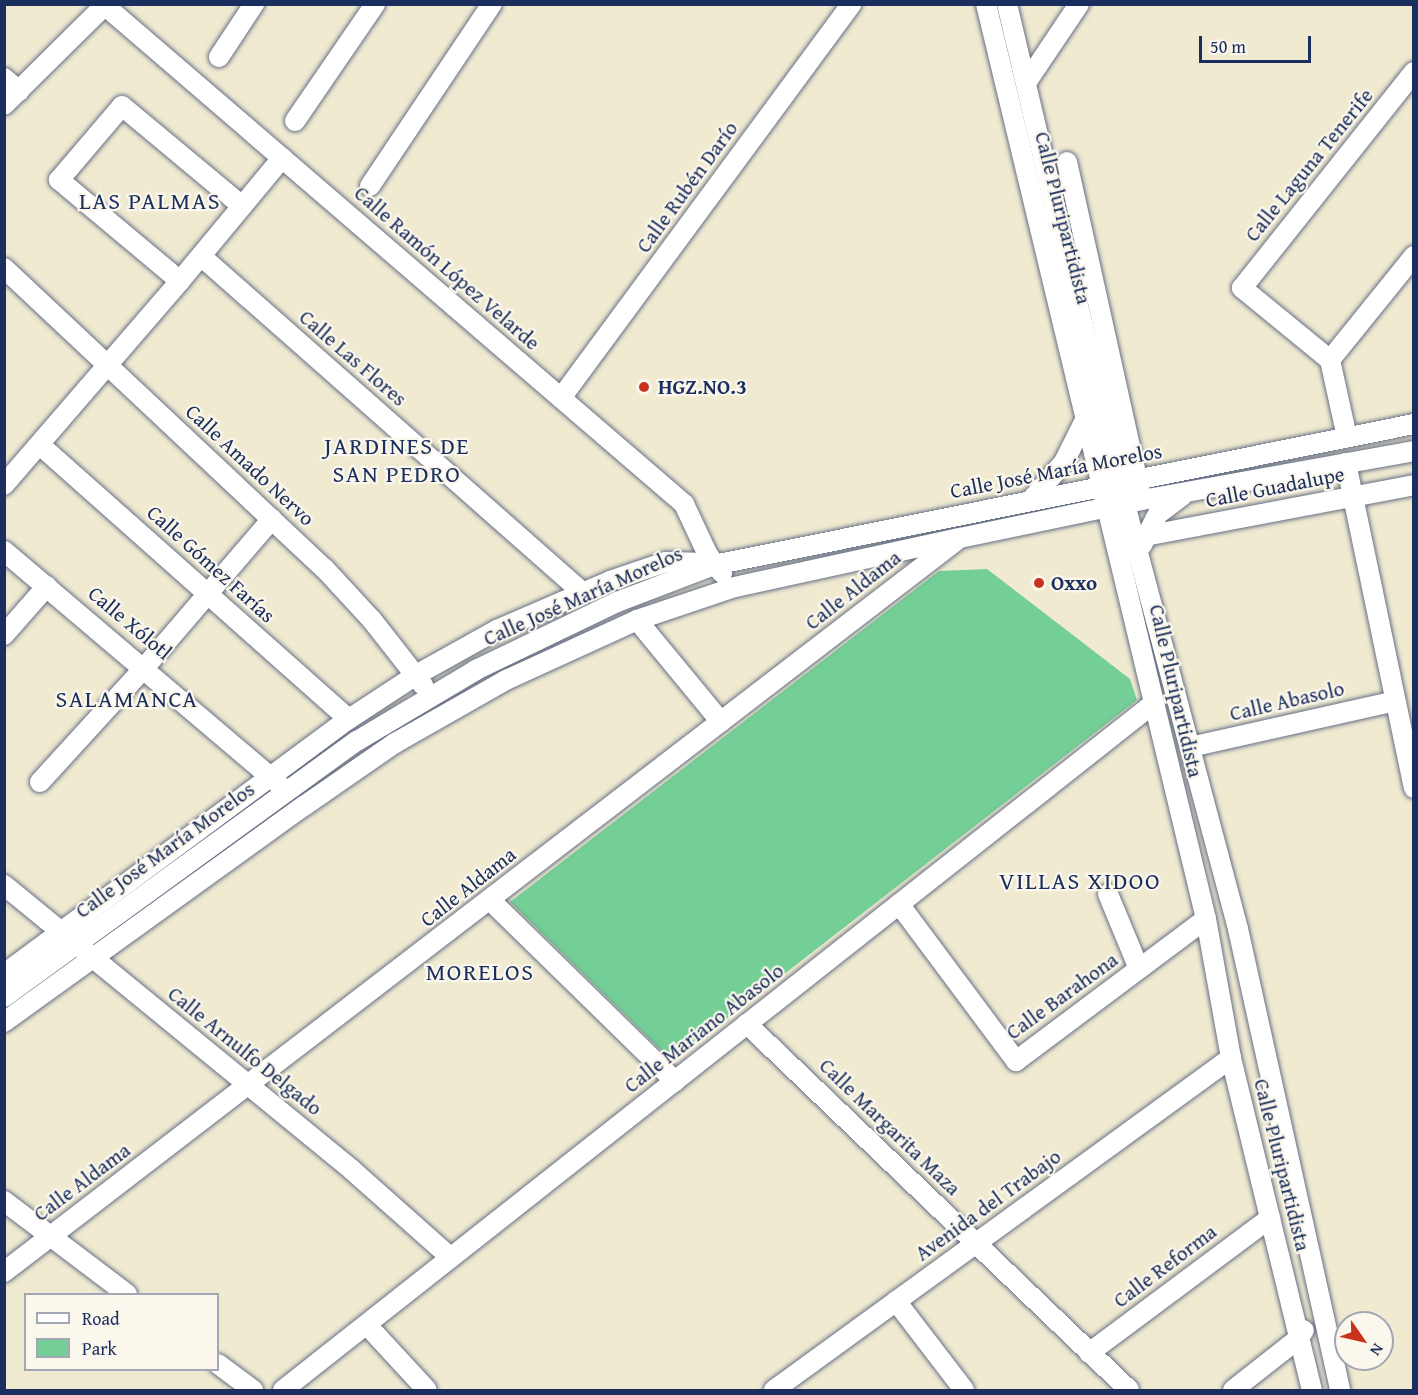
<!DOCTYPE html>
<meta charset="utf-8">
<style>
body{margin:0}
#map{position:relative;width:1418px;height:1395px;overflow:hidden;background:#f0ead1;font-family:"Gentium Book Plus",serif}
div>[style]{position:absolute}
.green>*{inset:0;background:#74cf96}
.roads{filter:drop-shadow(0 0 2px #667086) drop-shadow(0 0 2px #667086)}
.minor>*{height:20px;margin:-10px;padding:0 10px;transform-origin:10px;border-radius:10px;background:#fff}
.dots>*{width:16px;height:16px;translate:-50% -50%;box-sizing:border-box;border:3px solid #fbf7ec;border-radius:50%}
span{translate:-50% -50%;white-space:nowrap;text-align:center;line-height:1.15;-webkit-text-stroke:4.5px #fbf7ec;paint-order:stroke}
.street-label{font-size:21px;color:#1b2f5e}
.poi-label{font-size:21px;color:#1b2f5e;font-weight:700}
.left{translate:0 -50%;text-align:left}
.quarter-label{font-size:24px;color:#1b2f5e;letter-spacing:1.5px}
.frame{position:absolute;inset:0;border:6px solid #1b2f5e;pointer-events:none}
.legend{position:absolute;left:24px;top:1293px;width:195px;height:78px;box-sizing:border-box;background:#fbf7ec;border:2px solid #a1a7b3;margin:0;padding:8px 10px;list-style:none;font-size:18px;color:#1b2f5e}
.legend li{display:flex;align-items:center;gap:12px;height:30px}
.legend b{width:30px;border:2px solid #a1a7b3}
.north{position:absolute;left:1334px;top:1311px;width:60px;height:60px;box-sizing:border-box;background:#fbf7ec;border:2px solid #a1a7b3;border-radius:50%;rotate:124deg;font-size:16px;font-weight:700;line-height:24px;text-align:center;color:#1b2f5e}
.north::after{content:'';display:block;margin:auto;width:21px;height:27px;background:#c8321e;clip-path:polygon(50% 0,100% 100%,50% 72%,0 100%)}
.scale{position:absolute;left:1199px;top:36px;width:112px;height:27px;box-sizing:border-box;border:3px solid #1b2f5e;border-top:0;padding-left:8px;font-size:18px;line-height:21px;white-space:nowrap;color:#1b2f5e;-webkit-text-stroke:4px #fbf7ec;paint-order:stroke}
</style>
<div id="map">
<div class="green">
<div style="clip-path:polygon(987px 569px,1130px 679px,1137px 700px,672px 1061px,510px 902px,939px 571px)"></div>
</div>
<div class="roads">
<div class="minor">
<div style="left:103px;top:4px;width:767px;rotate:40.71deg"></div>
<div style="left:684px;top:504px;width:56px;rotate:64.8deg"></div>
<div style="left:708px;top:555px;width:23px;rotate:52deg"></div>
<div style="left:986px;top:4px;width:941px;rotate:76.48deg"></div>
<div style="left:1206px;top:919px;width:141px;rotate:79.8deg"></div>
<div style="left:1231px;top:1058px;width:342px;rotate:76.3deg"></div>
<div style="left:1007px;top:4px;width:514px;rotate:76.72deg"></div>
<div style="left:1125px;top:504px;width:440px;rotate:75.1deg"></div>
<div style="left:1238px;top:929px;width:472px;rotate:77.5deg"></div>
<div style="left:219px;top:57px;width:64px;rotate:-56.6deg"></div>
<div style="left:4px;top:78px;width:20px;rotate:41deg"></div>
<div style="left:1026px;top:83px;width:95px;rotate:-56.1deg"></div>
<div style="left:4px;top:105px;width:141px;rotate:-44.7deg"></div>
<div style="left:295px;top:121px;width:142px;rotate:-55.6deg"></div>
<div style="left:1067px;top:162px;width:336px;rotate:77.5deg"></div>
<div style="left:370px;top:186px;width:219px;rotate:-56.2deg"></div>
<div style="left:201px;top:256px;width:508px;rotate:41.41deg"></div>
<div style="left:4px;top:268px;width:439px;rotate:43.2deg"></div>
<div style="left:324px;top:568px;width:71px;rotate:47.3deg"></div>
<div style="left:372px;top:620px;width:83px;rotate:51.9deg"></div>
<div style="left:180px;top:281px;width:158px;rotate:-140.1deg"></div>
<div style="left:59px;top:180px;width:97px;rotate:-49.6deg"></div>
<div style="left:122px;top:106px;width:156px;rotate:39.8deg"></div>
<div style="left:1330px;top:360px;width:114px;rotate:-140.7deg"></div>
<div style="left:1242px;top:288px;width:276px;rotate:-51.5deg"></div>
<div style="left:1330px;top:360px;width:134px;rotate:-51.1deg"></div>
<div style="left:1330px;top:360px;width:79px;rotate:77.6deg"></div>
<div style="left:561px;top:398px;width:489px;rotate:-53.6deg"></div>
<div style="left:40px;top:445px;width:413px;rotate:41.6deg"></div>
<div style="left:1346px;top:463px;width:332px;rotate:78.2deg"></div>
<div style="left:4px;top:485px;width:269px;rotate:-49.2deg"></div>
<div style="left:180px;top:281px;width:160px;rotate:-50.3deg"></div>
<div style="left:1032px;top:499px;width:49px;rotate:-49.1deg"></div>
<div style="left:1064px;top:462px;width:49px;rotate:-63.4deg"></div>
<div style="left:1145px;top:536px;width:274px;rotate:-10.7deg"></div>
<div style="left:1142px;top:545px;width:35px;rotate:-63deg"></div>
<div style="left:1158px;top:514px;width:31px;rotate:-37deg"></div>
<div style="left:4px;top:551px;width:360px;rotate:40.3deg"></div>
<div style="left:637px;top:620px;width:132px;rotate:50.5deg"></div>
<div style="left:4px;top:635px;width:65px;rotate:-48.7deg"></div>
<div style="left:1190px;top:747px;width:210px;rotate:-12.6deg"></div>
<div style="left:40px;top:782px;width:156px;rotate:-47.6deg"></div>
<div style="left:145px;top:667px;width:195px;rotate:-49.4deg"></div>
<div style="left:4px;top:885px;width:450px;rotate:39.3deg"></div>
<div style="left:352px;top:1170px;width:132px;rotate:41.6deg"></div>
<div style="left:1108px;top:894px;width:81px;rotate:67.5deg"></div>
<div style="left:490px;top:900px;width:259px;rotate:44.4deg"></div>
<div style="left:899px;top:904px;width:196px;rotate:53.3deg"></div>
<div style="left:1016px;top:1061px;width:237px;rotate:-36.8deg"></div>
<div style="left:4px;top:974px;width:429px;rotate:-36.5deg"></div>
<div style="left:349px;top:719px;width:80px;rotate:-33.3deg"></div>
<div style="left:416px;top:675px;width:93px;rotate:-29.1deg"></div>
<div style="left:497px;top:630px;width:123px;rotate:-23.4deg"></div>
<div style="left:610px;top:581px;width:59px;rotate:-18.7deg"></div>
<div style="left:666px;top:562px;width:44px;rotate:1.3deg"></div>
<div style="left:4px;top:997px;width:436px;rotate:-36deg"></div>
<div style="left:357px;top:741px;width:139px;rotate:-30.8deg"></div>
<div style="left:476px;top:670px;width:157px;rotate:-25.7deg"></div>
<div style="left:617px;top:602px;width:104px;rotate:-20.9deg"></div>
<div style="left:714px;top:565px;width:714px;rotate:-11.39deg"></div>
<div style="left:4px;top:1022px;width:370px;rotate:-35.8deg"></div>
<div style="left:304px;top:806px;width:111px;rotate:-34.7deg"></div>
<div style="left:395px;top:743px;width:128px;rotate:-29.6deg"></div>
<div style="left:506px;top:680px;width:144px;rotate:-24.6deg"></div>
<div style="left:637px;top:620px;width:103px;rotate:-18.6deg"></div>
<div style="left:735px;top:587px;width:230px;rotate:-12.3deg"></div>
<div style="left:960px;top:538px;width:186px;rotate:-11.8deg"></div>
<div style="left:1142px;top:500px;width:276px;rotate:-10.2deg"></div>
<div style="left:747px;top:1024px;width:529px;rotate:43.77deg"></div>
<div style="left:4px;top:1201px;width:154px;rotate:37.1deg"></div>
<div style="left:4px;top:1272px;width:1200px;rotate:-37.52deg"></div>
<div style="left:896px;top:1301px;width:112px;rotate:52.6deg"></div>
<div style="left:367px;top:1325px;width:88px;rotate:47.3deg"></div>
<div style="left:1089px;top:1353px;width:226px;rotate:-36.7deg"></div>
<div style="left:218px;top:1364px;width:44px;rotate:36.6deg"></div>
<div style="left:283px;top:1390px;width:1109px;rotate:-38.26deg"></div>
<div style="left:774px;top:1390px;width:565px;rotate:-36deg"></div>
<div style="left:1233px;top:1390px;width:84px;rotate:-38.2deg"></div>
<div style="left:1299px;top:1338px;width:9px;rotate:-58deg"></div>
</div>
</div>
<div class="dots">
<div style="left:644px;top:387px;background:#c8321e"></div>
<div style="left:1039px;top:583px;background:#c8321e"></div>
</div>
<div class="street-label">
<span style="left:1309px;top:165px;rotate:-51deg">Calle Laguna Tenerife</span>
<span style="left:687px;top:187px;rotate:-54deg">Calle Rubén Darío</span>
<span style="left:1063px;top:218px;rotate:76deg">Calle Pluripartidista</span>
<span style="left:447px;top:268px;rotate:41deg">Calle Ramón López Velarde</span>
<span style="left:353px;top:358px;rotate:41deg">Calle Las Flores</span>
<span style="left:250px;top:465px;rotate:43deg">Calle Amado Nervo</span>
<span style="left:1056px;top:471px;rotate:-11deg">Calle José María Morelos</span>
<span style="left:1275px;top:487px;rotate:-11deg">Calle Guadalupe</span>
<span style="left:211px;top:564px;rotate:42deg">Calle Gómez Farías</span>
<span style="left:853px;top:590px;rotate:-38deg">Calle Aldama</span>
<span style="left:583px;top:596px;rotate:-24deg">Calle José María Morelos</span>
<span style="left:130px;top:623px;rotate:40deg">Calle Xólotl</span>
<span style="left:1176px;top:691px;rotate:77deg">Calle Pluripartidista</span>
<span style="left:1287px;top:701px;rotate:-13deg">Calle Abasolo</span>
<span style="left:165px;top:850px;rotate:-36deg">Calle José María Morelos</span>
<span style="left:468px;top:887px;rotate:-38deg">Calle Aldama</span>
<span style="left:1062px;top:996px;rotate:-36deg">Calle Barahona</span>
<span style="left:704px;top:1028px;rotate:-38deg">Calle Mariano Abasolo</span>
<span style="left:245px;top:1051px;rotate:39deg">Calle Arnulfo Delgado</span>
<span style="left:890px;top:1127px;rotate:44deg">Calle Margarita Maza</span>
<span style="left:1282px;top:1165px;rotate:76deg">Calle Pluripartidista</span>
<span style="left:82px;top:1182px;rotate:-37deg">Calle Aldama</span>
<span style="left:988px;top:1205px;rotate:-36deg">Avenida del Trabajo</span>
<span style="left:1165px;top:1266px;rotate:-37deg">Calle Reforma</span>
</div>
<div class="poi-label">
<span class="left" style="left:658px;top:387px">HGZ.NO.3</span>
<span class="left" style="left:1051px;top:583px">Oxxo</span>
</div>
<div class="quarter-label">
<span style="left:150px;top:201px">LAS PALMAS</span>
<span style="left:397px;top:460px">JARDINES DE<br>SAN PEDRO</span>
<span style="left:127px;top:699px">SALAMANCA</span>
<span style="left:1080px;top:881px">VILLAS XIDOO</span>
<span style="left:480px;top:972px">MORELOS</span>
</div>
<div class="frame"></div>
<ul class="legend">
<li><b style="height:8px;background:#fff"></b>Road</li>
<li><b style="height:16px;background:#74cf96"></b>Park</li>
</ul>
<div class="north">N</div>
<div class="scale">50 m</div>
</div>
